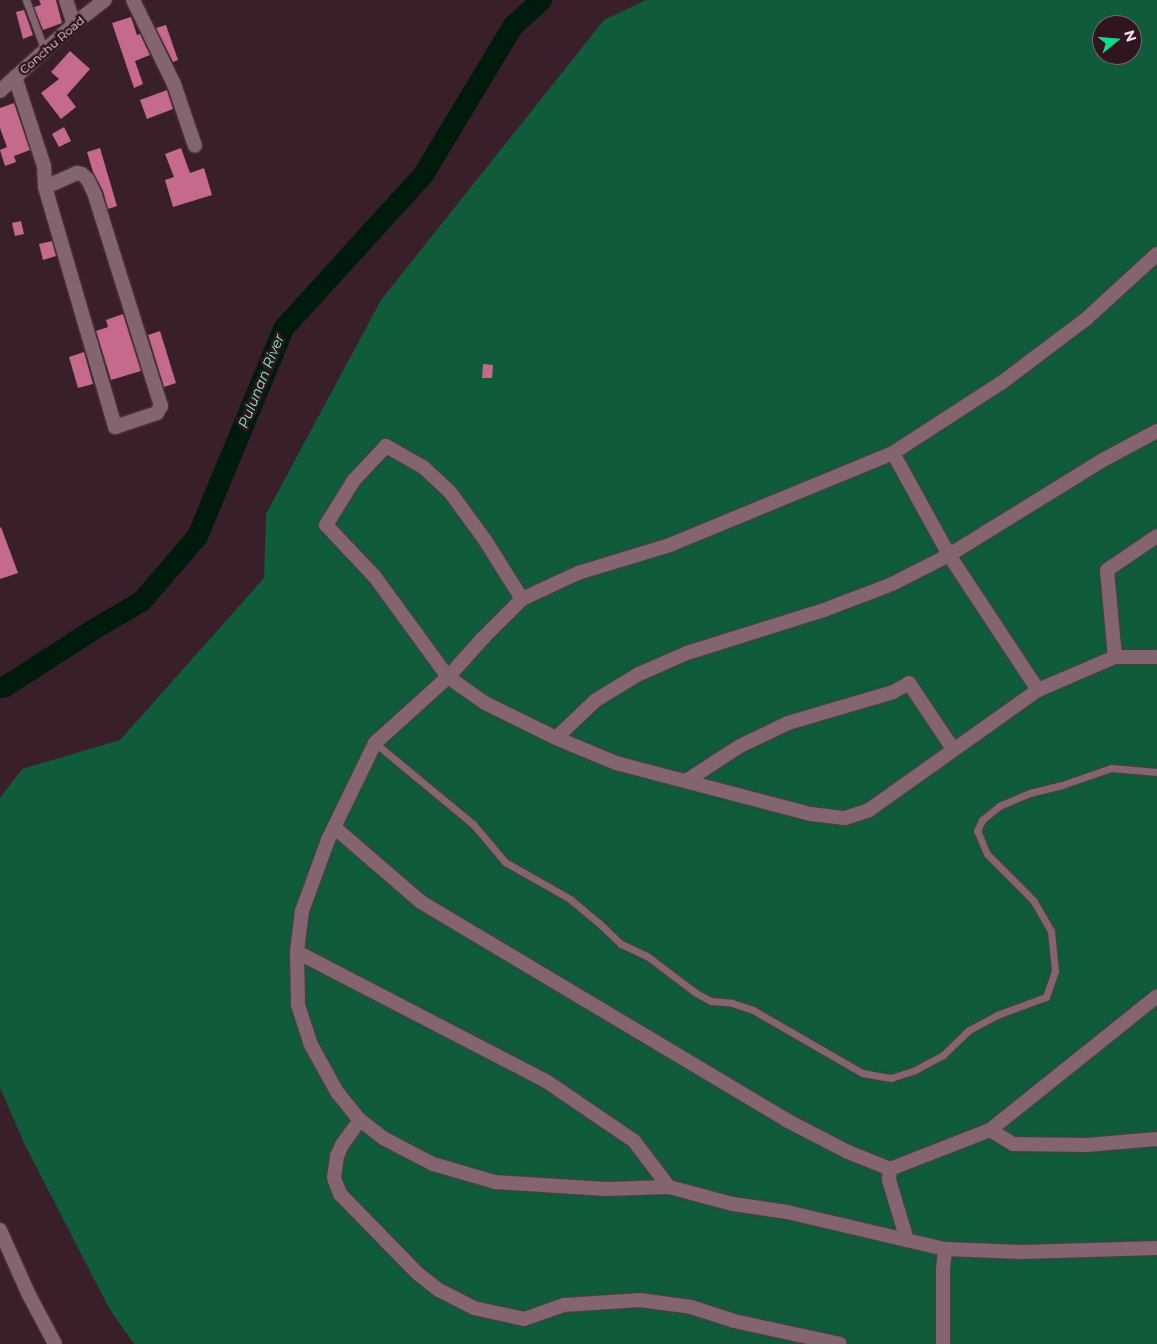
<!DOCTYPE html>
<style>
body{margin:0}
#map{position:relative;width:1157px;height:1344px;overflow:hidden;background:#391f29;font-family:Montserrat,sans-serif}
div>[style]{position:absolute}
.green>*{inset:0;background:#105b39}
.stream>*{height:4px;margin:-2px;padding:0 2px;transform-origin:2px;border-radius:2px;background:#001b0c}
.river>*{height:21px;margin:-10.5px;padding:0 10.5px;transform-origin:10.5px;border-radius:10.5px;background:#001b0c}
.building>*{inset:0;background:#c5698d}
.roads{filter:drop-shadow(0 0 1px #513b44) drop-shadow(0 0 1px #513b44)}
.service>*{height:7px;margin:-3.5px;padding:0 3.5px;transform-origin:3.5px;border-radius:3.5px;background:#84646f}
.minor>*{height:14px;margin:-7px;padding:0 7px;transform-origin:7px;border-radius:7px;background:#84646f}
.secondary>*{height:14px;margin:-7px;padding:0 7px;transform-origin:7px;border-radius:7px;background:#84646f}
span{translate:-50% -50%;white-space:nowrap;text-align:center;line-height:1.15;-webkit-text-stroke:5px #2e151f;paint-order:stroke}
.street-label{font-size:12px;color:#f0dee4}
.water-label{font-size:14px;color:#77fab5;font-style:italic}
.north{position:absolute;left:1092px;top:15px;width:50px;height:50px;box-sizing:border-box;background:#2e151f;border:1px solid #7c656e;border-radius:50%;rotate:73deg;font-size:14px;font-weight:700;line-height:20px;text-align:center;color:#f0dee4}
.north::after{content:'';display:block;margin:auto;width:18px;height:22px;background:#12d98a;clip-path:polygon(50% 0,100% 100%,50% 72%,0 100%)}
</style>
<div id="map">
<div class="green">
<div style="clip-path:polygon(evenodd,646px 0,1157px 0,1157px 1344px,134px 1344px,109px 1308px,25px 1145px,0 1088px,0 798px,22px 769px,120px 740px,264px 578px,266px 514px,381px 300px,604px 20px,646px 0,1102px 25px,1132px 25px,1132px 55px,1102px 55px,1102px 25px)"></div>
</div>
<div class="stream">
<div style="left:0;top:693px;width:9px;rotate:-54deg"></div>
</div>
<div class="river">
<div style="left:0;top:687px;width:5px;rotate:-11deg"></div>
<div style="left:5px;top:686px;width:105px;rotate:-32.9deg"></div>
<div style="left:93px;top:629px;width:56px;rotate:-30.3deg"></div>
<div style="left:141px;top:601px;width:86px;rotate:-49.3deg"></div>
<div style="left:197px;top:536px;width:225px;rotate:-67.5deg"></div>
<div style="left:283px;top:328px;width:208px;rotate:-47.7deg"></div>
<div style="left:423px;top:174px;width:174px;rotate:-58.9deg"></div>
<div style="left:513px;top:25px;width:38px;rotate:-42deg"></div>
</div>
<div class="building">
<div style="clip-path:polygon(39px 0,56px 0,62px 23px,43px 30px,34px 7px,41px 5px)"></div>
<div style="clip-path:polygon(24px 10px,33px 35px,23px 39px,16px 12px)"></div>
<div style="clip-path:polygon(131px 17px,137px 35px,140px 34px,150px 55px,135px 61px,143px 84px,134px 88px,112px 23px)"></div>
<div style="clip-path:polygon(166px 25px,178px 60px,173px 62px,156px 28px)"></div>
<div style="clip-path:polygon(70px 51px,90px 69px,67px 95px,76px 107px,61px 119px,41px 93px,59px 79px,51px 72px)"></div>
<div style="clip-path:polygon(167px 90px,173px 109px,147px 119px,140px 100px)"></div>
<div style="clip-path:polygon(14px 103px,30px 150px,14px 156px,16px 162px,5px 166px,0 150px,7px 147px,0 128px,0 108px)"></div>
<div style="clip-path:polygon(64px 127px,71px 141px,59px 147px,52px 134px)"></div>
<div style="clip-path:polygon(100px 148px,117px 206px,108px 209px,103px 191px,93px 172px,87px 152px)"></div>
<div style="clip-path:polygon(181px 148px,190px 173px,204px 168px,212px 195px,173px 207px,165px 180px,174px 177px,165px 154px)"></div>
<div style="clip-path:polygon(21px 221px,24px 234px,15px 236px,12px 223px)"></div>
<div style="clip-path:polygon(52px 241px,56px 256px,43px 260px,39px 244px)"></div>
<div style="clip-path:polygon(123px 314px,141px 371px,111px 380px,96px 331px,108px 327px,106px 320px)"></div>
<div style="clip-path:polygon(160px 331px,176px 383px,164px 387px,148px 335px)"></div>
<div style="clip-path:polygon(84px 352px,93px 384px,78px 388px,69px 357px)"></div>
<div style="clip-path:polygon(483px 364px,493px 365px,492px 378px,482px 378px)"></div>
<div style="clip-path:polygon(1px 527px,18px 573px,0 579px,0 528px)"></div>
</div>
<div class="roads">
<div class="service">
<div style="left:26px;top:0;width:54px;rotate:69.6deg"></div>
<div style="left:375px;top:743px;width:127px;rotate:39.6deg"></div>
<div style="left:473px;top:824px;width:50px;rotate:49.9deg"></div>
<div style="left:505px;top:862px;width:75px;rotate:29.6deg"></div>
<div style="left:570px;top:899px;width:38px;rotate:40deg"></div>
<div style="left:599px;top:923px;width:30px;rotate:44deg"></div>
<div style="left:621px;top:944px;width:29px;rotate:25deg"></div>
<div style="left:647px;top:956px;width:61px;rotate:37.1deg"></div>
<div style="left:696px;top:993px;width:17px;rotate:28deg"></div>
<div style="left:711px;top:1001px;width:21px;rotate:5deg"></div>
<div style="left:732px;top:1003px;width:22px;rotate:18deg"></div>
<div style="left:753px;top:1010px;width:126px;rotate:30deg"></div>
<div style="left:862px;top:1073px;width:29px;rotate:10deg"></div>
<div style="left:891px;top:1078px;width:25px;rotate:-18deg"></div>
<div style="left:915px;top:1070px;width:32px;rotate:-28deg"></div>
<div style="left:943px;top:1055px;width:36px;rotate:-44deg"></div>
<div style="left:969px;top:1030px;width:32px;rotate:-28deg"></div>
<div style="left:997px;top:1015px;width:52px;rotate:-20.2deg"></div>
<div style="left:1046px;top:997px;width:28px;rotate:-71deg"></div>
<div style="left:1055px;top:971px;width:40px;rotate:-95.7deg"></div>
<div style="left:1051px;top:931px;width:34px;rotate:-120deg"></div>
<div style="left:1034px;top:901px;width:66px;rotate:-135deg"></div>
<div style="left:987px;top:854px;width:25px;rotate:-113deg"></div>
<div style="left:977px;top:831px;width:12px;rotate:-66deg"></div>
<div style="left:982px;top:820px;width:22px;rotate:-39deg"></div>
<div style="left:999px;top:806px;width:34px;rotate:-23deg"></div>
<div style="left:1030px;top:793px;width:33px;rotate:-14deg"></div>
<div style="left:1062px;top:785px;width:52px;rotate:-19.1deg"></div>
<div style="left:1111px;top:768px;width:46px;rotate:5deg"></div>
</div>
<div class="minor">
<div style="left:66px;top:0;width:25px;rotate:72deg"></div>
<div style="left:133px;top:0;width:93px;rotate:64deg"></div>
<div style="left:174px;top:84px;width:65px;rotate:71.3deg"></div>
<div style="left:15px;top:77px;width:94px;rotate:72deg"></div>
<div style="left:44px;top:166px;width:21px;rotate:87deg"></div>
<div style="left:45px;top:187px;width:250px;rotate:73.7deg"></div>
<div style="left:115px;top:427px;width:44px;rotate:-18.4deg"></div>
<div style="left:157px;top:413px;width:8px;rotate:-60deg"></div>
<div style="left:161px;top:406px;width:221px;rotate:-107.4deg"></div>
<div style="left:95px;top:195px;width:17px;rotate:-115deg"></div>
<div style="left:88px;top:180px;width:8px;rotate:-135deg"></div>
<div style="left:82px;top:174px;width:5px;rotate:-169deg"></div>
<div style="left:77px;top:173px;width:35px;rotate:156deg"></div>
<div style="left:1157px;top:254px;width:96px;rotate:137.5deg"></div>
<div style="left:1086px;top:319px;width:106px;rotate:143deg"></div>
<div style="left:1001px;top:383px;width:129px;rotate:147.1deg"></div>
<div style="left:893px;top:453px;width:241px;rotate:157.6deg"></div>
<div style="left:670px;top:545px;width:96px;rotate:163.1deg"></div>
<div style="left:578px;top:573px;width:62px;rotate:155.1deg"></div>
<div style="left:522px;top:599px;width:55px;rotate:135deg"></div>
<div style="left:483px;top:638px;width:52px;rotate:131.9deg"></div>
<div style="left:448px;top:677px;width:98px;rotate:137.9deg"></div>
<div style="left:375px;top:743px;width:108px;rotate:115.9deg"></div>
<div style="left:328px;top:840px;width:76px;rotate:110.1deg"></div>
<div style="left:302px;top:911px;width:41px;rotate:97deg"></div>
<div style="left:297px;top:952px;width:53px;rotate:88.9deg"></div>
<div style="left:298px;top:1005px;width:40px;rotate:72deg"></div>
<div style="left:310px;top:1043px;width:56px;rotate:61.1deg"></div>
<div style="left:337px;top:1092px;width:36px;rotate:51deg"></div>
<div style="left:360px;top:1120px;width:29px;rotate:38deg"></div>
<div style="left:383px;top:1138px;width:56px;rotate:27.5deg"></div>
<div style="left:433px;top:1164px;width:65px;rotate:16.2deg"></div>
<div style="left:495px;top:1182px;width:111px;rotate:3.6deg"></div>
<div style="left:606px;top:1189px;width:63px;rotate:-1.8deg"></div>
<div style="left:669px;top:1187px;width:66px;rotate:14.9deg"></div>
<div style="left:733px;top:1204px;width:55px;rotate:8.4deg"></div>
<div style="left:787px;top:1212px;width:162px;rotate:13.2deg"></div>
<div style="left:945px;top:1249px;width:77px;rotate:2.2deg"></div>
<div style="left:1022px;top:1252px;width:135px;rotate:-1.7deg"></div>
<div style="left:893px;top:453px;width:116px;rotate:61.2deg"></div>
<div style="left:949px;top:555px;width:162px;rotate:56.6deg"></div>
<div style="left:522px;top:599px;width:70px;rotate:-122.1deg"></div>
<div style="left:485px;top:540px;width:59px;rotate:-126.1deg"></div>
<div style="left:450px;top:492px;width:37px;rotate:-137deg"></div>
<div style="left:423px;top:467px;width:43px;rotate:-150.4deg"></div>
<div style="left:386px;top:446px;width:47px;rotate:133.3deg"></div>
<div style="left:354px;top:480px;width:53px;rotate:121.9deg"></div>
<div style="left:326px;top:525px;width:71px;rotate:46.7deg"></div>
<div style="left:375px;top:577px;width:124px;rotate:53.9deg"></div>
<div style="left:448px;top:677px;width:45px;rotate:35.1deg"></div>
<div style="left:485px;top:703px;width:79px;rotate:26.2deg"></div>
<div style="left:556px;top:738px;width:65px;rotate:22.6deg"></div>
<div style="left:616px;top:763px;width:202px;rotate:14.7deg"></div>
<div style="left:811px;top:814px;width:34px;rotate:7deg"></div>
<div style="left:845px;top:818px;width:25px;rotate:-18deg"></div>
<div style="left:869px;top:810px;width:207px;rotate:-35.4deg"></div>
<div style="left:1038px;top:690px;width:84px;rotate:-23.2deg"></div>
<div style="left:1115px;top:657px;width:42px"></div>
<div style="left:1115px;top:657px;width:87px;rotate:-95.3deg"></div>
<div style="left:1107px;top:570px;width:60px;rotate:-34.2deg"></div>
<div style="left:556px;top:738px;width:55px;rotate:-43.5deg"></div>
<div style="left:596px;top:700px;width:50px;rotate:-31.2deg"></div>
<div style="left:639px;top:674px;width:52px;rotate:-23.6deg"></div>
<div style="left:687px;top:653px;width:144px;rotate:-17.4deg"></div>
<div style="left:824px;top:610px;width:73px;rotate:-20.9deg"></div>
<div style="left:892px;top:584px;width:64px;rotate:-27deg"></div>
<div style="left:949px;top:555px;width:179px;rotate:-31.7deg"></div>
<div style="left:1101px;top:461px;width:64px;rotate:-28.2deg"></div>
<div style="left:686px;top:781px;width:64px;rotate:-32.9deg"></div>
<div style="left:740px;top:746px;width:53px;rotate:-25.6deg"></div>
<div style="left:788px;top:723px;width:109px;rotate:-16.4deg"></div>
<div style="left:893px;top:692px;width:18px;rotate:-29deg"></div>
<div style="left:909px;top:683px;width:79px;rotate:56.3deg"></div>
<div style="left:334px;top:827px;width:115px;rotate:40.8deg"></div>
<div style="left:421px;top:902px;width:427px;rotate:30.8deg"></div>
<div style="left:788px;top:1121px;width:68px;rotate:27.3deg"></div>
<div style="left:848px;top:1152px;width:45px;rotate:22deg"></div>
<div style="left:890px;top:1169px;width:107px;rotate:-21.3deg"></div>
<div style="left:990px;top:1130px;width:214px;rotate:-38.7deg"></div>
<div style="left:297px;top:952px;width:280px;rotate:27.4deg"></div>
<div style="left:546px;top:1081px;width:107px;rotate:34.3deg"></div>
<div style="left:634px;top:1141px;width:58px;rotate:52.7deg"></div>
<div style="left:360px;top:1120px;width:31px;rotate:126deg"></div>
<div style="left:342px;top:1145px;width:12px;rotate:114deg"></div>
<div style="left:337px;top:1156px;width:22px;rotate:98deg"></div>
<div style="left:334px;top:1178px;width:17px;rotate:69deg"></div>
<div style="left:340px;top:1194px;width:110px;rotate:45.7deg"></div>
<div style="left:417px;top:1273px;width:28px;rotate:38deg"></div>
<div style="left:439px;top:1290px;width:39px;rotate:27deg"></div>
<div style="left:474px;top:1308px;width:51px;rotate:12.4deg"></div>
<div style="left:524px;top:1319px;width:42px;rotate:-19.3deg"></div>
<div style="left:564px;top:1305px;width:76px;rotate:-3.8deg"></div>
<div style="left:640px;top:1300px;width:51px;rotate:7.8deg"></div>
<div style="left:691px;top:1307px;width:45px;rotate:18deg"></div>
<div style="left:734px;top:1321px;width:108px;rotate:12.2deg"></div>
<div style="left:990px;top:1130px;width:27px;rotate:31deg"></div>
<div style="left:1013px;top:1144px;width:74px;rotate:0.8deg"></div>
<div style="left:1087px;top:1145px;width:70px;rotate:-4.9deg"></div>
<div style="left:890px;top:1169px;width:11px;rotate:95deg"></div>
<div style="left:889px;top:1180px;width:63px;rotate:73.3deg"></div>
<div style="left:0;top:1230px;width:71px;rotate:66deg"></div>
<div style="left:29px;top:1295px;width:55px;rotate:62deg"></div>
<div style="left:943px;top:1344px;width:75px;rotate:-90deg"></div>
<div style="left:943px;top:1269px;width:20px;rotate:-84deg"></div>
</div>
<div class="secondary">
<div style="left:0;top:91px;width:100px;rotate:-42.2deg"></div>
<div style="left:74px;top:24px;width:39px;rotate:-38deg"></div>
</div>
</div>
<div class="street-label">
<span style="left:52px;top:45px;rotate:-41deg">Conchu Road</span>
</div>
<div class="water-label">
<span style="left:261px;top:381px;rotate:-68deg">Pulunan River</span>
</div>
<div class="north">N</div>
</div>
